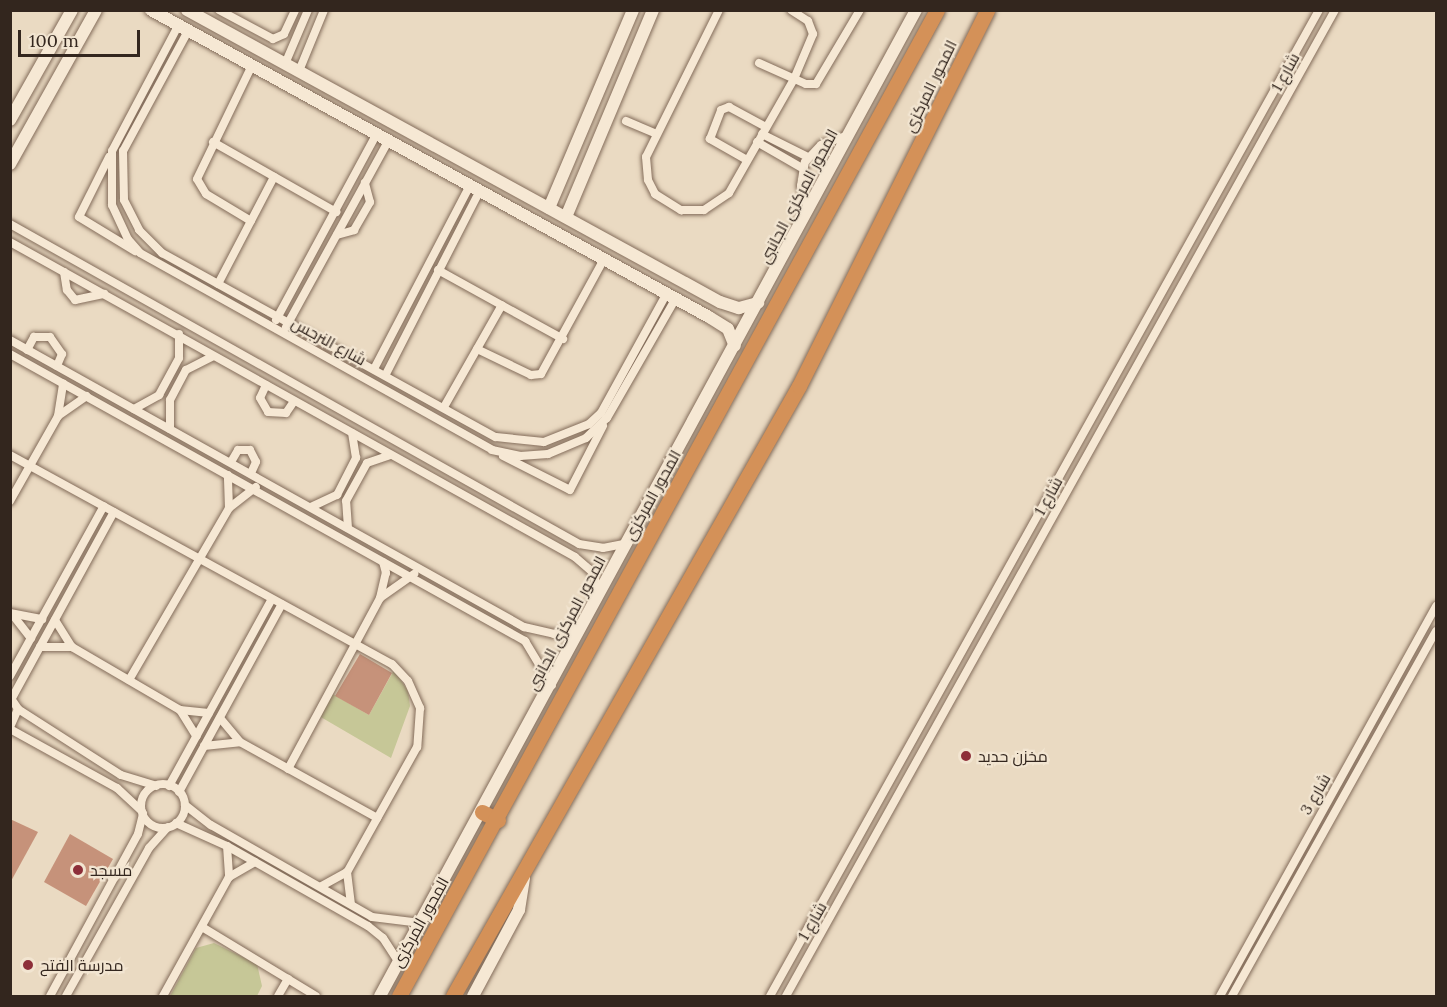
<!DOCTYPE html>
<meta charset="utf-8">
<style>
body{margin:0}
#map{position:relative;width:1447px;height:1007px;overflow:hidden;background:#eadac2;font-family:Lora,Cairo,serif}
div>[style]{position:absolute}
.green>*{inset:0;background:#c6c797}
.building>*{inset:0;background:#c6927a}
.roads{filter:drop-shadow(0 0 2px #836c5a) drop-shadow(0 0 2px #836c5a)}
.street>*{height:8px;margin:-4px;padding:0 4px;transform-origin:4px;border-radius:4px;background:#f6e8d4}
.street>.ring{margin:-4px;padding:0;box-sizing:content-box;background:none;border:8px solid #f6e8d4;border-radius:50%}
.secondary>*{height:12px;margin:-6px;padding:0 6px;transform-origin:6px;border-radius:6px;background:#f6e8d4}
.highway>*{height:15px;margin:-7.5px;padding:0 7.5px;transform-origin:7.5px;border-radius:7.5px;background:#d49158}
.dots>*{width:16px;height:16px;translate:-50% -50%;box-sizing:border-box;border:3px solid #f2e5d1;border-radius:50%}
span{translate:-50% -50%;white-space:nowrap;text-align:center;line-height:1.15;-webkit-text-stroke:4.5px #f2e5d1;paint-order:stroke}
.street-label{font-size:16px;color:#33261e}
.poi-label{font-size:16px;color:#33261e}
.left{translate:0 -50%;text-align:left}
.frame{position:absolute;inset:0;border:12px solid #33261e;pointer-events:none}
.scale{position:absolute;left:18px;top:30px;width:122px;height:27px;box-sizing:border-box;border:3px solid #33261e;border-top:0;padding-left:8px;font-size:18px;line-height:21px;white-space:nowrap;color:#33261e;-webkit-text-stroke:4px #f2e5d1;paint-order:stroke}
</style>
<div id="map">
<div class="green">
<div style="clip-path:polygon(394px 670px,408px 691px,410px 706px,391px 758px,319px 716px,331px 693px,369px 715px)"></div>
<div style="clip-path:polygon(214px 943px,257px 964px,262px 986px,257px 996px,170px 996px,196px 948px)"></div>
</div>
<div class="building">
<div style="clip-path:polygon(360px 654px,392px 673px,369px 715px,335px 696px)"></div>
<div style="clip-path:polygon(10px 819px,38px 832px,10px 883px)"></div>
<div style="clip-path:polygon(70px 834px,113px 859px,86px 906px,44px 882px)"></div>
</div>
<div class="roads">
<div class="street">
<div style="left:219px;top:10px;width:61px;rotate:28.2deg"></div>
<div style="left:273px;top:39px;width:12px;rotate:-24deg"></div>
<div style="left:284px;top:34px;width:26px;rotate:-65deg"></div>
<div style="left:719px;top:10px;width:164px;rotate:116.4deg"></div>
<div style="left:646px;top:157px;width:23px;rotate:85deg"></div>
<div style="left:648px;top:180px;width:16px;rotate:63deg"></div>
<div style="left:655px;top:194px;width:31px;rotate:32deg"></div>
<div style="left:681px;top:210px;width:23px"></div>
<div style="left:704px;top:210px;width:30px;rotate:-34deg"></div>
<div style="left:729px;top:193px;width:131px;rotate:-60.3deg"></div>
<div style="left:794px;top:79px;width:49px;rotate:-67.1deg"></div>
<div style="left:813px;top:34px;width:14px;rotate:-111deg"></div>
<div style="left:808px;top:21px;width:20px;rotate:-147deg"></div>
<div style="left:178px;top:26px;width:141px;rotate:117.8deg"></div>
<div style="left:112px;top:151px;width:54px;rotate:90deg"></div>
<div style="left:112px;top:205px;width:38px;rotate:65deg"></div>
<div style="left:128px;top:239px;width:18px;rotate:49deg"></div>
<div style="left:140px;top:253px;width:403px;rotate:29.2deg"></div>
<div style="left:492px;top:450px;width:29px;rotate:12deg"></div>
<div style="left:520px;top:456px;width:28px;rotate:-4deg"></div>
<div style="left:548px;top:454px;width:41px;rotate:-22.8deg"></div>
<div style="left:586px;top:438px;width:29px;rotate:-44deg"></div>
<div style="left:607px;top:418px;width:138px;rotate:-60.1deg"></div>
<div style="left:188px;top:31px;width:136px;rotate:118.4deg"></div>
<div style="left:123px;top:151px;width:49px;rotate:88.8deg"></div>
<div style="left:124px;top:200px;width:34px;rotate:63deg"></div>
<div style="left:139px;top:230px;width:33px;rotate:45deg"></div>
<div style="left:162px;top:253px;width:381px;rotate:28.9deg"></div>
<div style="left:496px;top:437px;width:48px;rotate:5.9deg"></div>
<div style="left:544px;top:442px;width:48px;rotate:-21.8deg"></div>
<div style="left:589px;top:424px;width:16px;rotate:-43deg"></div>
<div style="left:601px;top:413px;width:137px;rotate:-61.2deg"></div>
<div style="left:759px;top:63px;width:51px;rotate:24.1deg"></div>
<div style="left:806px;top:84px;width:10px"></div>
<div style="left:816px;top:84px;width:86px;rotate:-59.3deg"></div>
<div style="left:285px;top:64px;width:59px;rotate:-66.9deg"></div>
<div style="left:299px;top:71px;width:66px;rotate:-67.7deg"></div>
<div style="left:626px;top:121px;width:33px;rotate:23deg"></div>
<div style="left:762px;top:134px;width:51px;rotate:26.6deg"></div>
<div style="left:213px;top:142px;width:142px;rotate:29.6deg"></div>
<div style="left:757px;top:142px;width:52px;rotate:30deg"></div>
<div style="left:109px;top:157px;width:67px;rotate:116.6deg"></div>
<div style="left:79px;top:217px;width:66px;rotate:31.3deg"></div>
<div style="left:747px;top:160px;width:43px;rotate:-150.4deg"></div>
<div style="left:710px;top:139px;width:31px;rotate:-69deg"></div>
<div style="left:721px;top:110px;width:9px;rotate:-21deg"></div>
<div style="left:729px;top:107px;width:42px;rotate:28.4deg"></div>
<div style="left:808px;top:210px;width:25px;rotate:-106deg"></div>
<div style="left:801px;top:186px;width:24px;rotate:-81deg"></div>
<div style="left:805px;top:162px;width:23px;rotate:-47deg"></div>
<div style="left:821px;top:145px;width:30px;rotate:-20deg"></div>
<div style="left:251px;top:221px;width:52px;rotate:-149deg"></div>
<div style="left:206px;top:194px;width:17px;rotate:-121deg"></div>
<div style="left:197px;top:179px;width:127px;rotate:-64.2deg"></div>
<div style="left:10px;top:224px;width:653px;rotate:29.35deg"></div>
<div style="left:579px;top:544px;width:24px;rotate:9deg"></div>
<div style="left:603px;top:548px;width:25px;rotate:-11deg"></div>
<div style="left:337px;top:235px;width:18px;rotate:-16deg"></div>
<div style="left:354px;top:230px;width:32px;rotate:-60deg"></div>
<div style="left:370px;top:202px;width:20px;rotate:-105deg"></div>
<div style="left:10px;top:242px;width:647px;rotate:29.14deg"></div>
<div style="left:575px;top:557px;width:23px;rotate:41deg"></div>
<div style="left:592px;top:572px;width:22px;rotate:68deg"></div>
<div style="left:438px;top:270px;width:143px;rotate:28.9deg"></div>
<div style="left:64px;top:272px;width:18px;rotate:81deg"></div>
<div style="left:67px;top:290px;width:13px;rotate:51deg"></div>
<div style="left:75px;top:300px;width:30px;rotate:-12deg"></div>
<div style="left:218px;top:284px;width:121px;rotate:-62.4deg"></div>
<div style="left:276px;top:320px;width:213px;rotate:-61.6deg"></div>
<div style="left:286px;top:327px;width:213px;rotate:-61.2deg"></div>
<div style="left:10px;top:340px;width:589px;rotate:29.18deg"></div>
<div style="left:524px;top:627px;width:31px;rotate:13deg"></div>
<div style="left:554px;top:634px;width:25px;rotate:-11deg"></div>
<div style="left:477px;top:349px;width:60px;rotate:25.7deg"></div>
<div style="left:531px;top:375px;width:10px;rotate:-6deg"></div>
<div style="left:541px;top:374px;width:131px;rotate:-61.3deg"></div>
<div style="left:27px;top:350px;width:15px;rotate:-62deg"></div>
<div style="left:34px;top:337px;width:16px"></div>
<div style="left:50px;top:337px;width:21px;rotate:55deg"></div>
<div style="left:62px;top:354px;width:13px;rotate:113deg"></div>
<div style="left:10px;top:354px;width:590px;rotate:29.13deg"></div>
<div style="left:525px;top:641px;width:52px;rotate:59deg"></div>
<div style="left:375px;top:367px;width:205px;rotate:-62.4deg"></div>
<div style="left:386px;top:374px;width:207px;rotate:-62.9deg"></div>
<div style="left:266px;top:385px;width:14px;rotate:115deg"></div>
<div style="left:260px;top:398px;width:16px;rotate:60deg"></div>
<div style="left:268px;top:412px;width:18px;rotate:3deg"></div>
<div style="left:286px;top:413px;width:14px;rotate:-56deg"></div>
<div style="left:444px;top:407px;width:117px;rotate:-60.4deg"></div>
<div style="left:134px;top:409px;width:29px;rotate:-29deg"></div>
<div style="left:159px;top:395px;width:42px;rotate:-61.6deg"></div>
<div style="left:179px;top:358px;width:24px;rotate:-90deg"></div>
<div style="left:58px;top:416px;width:35px;rotate:-35deg"></div>
<div style="left:170px;top:429px;width:29px;rotate:-90deg"></div>
<div style="left:170px;top:400px;width:34px;rotate:-62deg"></div>
<div style="left:186px;top:370px;width:30px;rotate:-27deg"></div>
<div style="left:10px;top:455px;width:435px;rotate:28.7deg"></div>
<div style="left:392px;top:664px;width:23px;rotate:47deg"></div>
<div style="left:408px;top:681px;width:30px;rotate:66deg"></div>
<div style="left:420px;top:708px;width:39px;rotate:94deg"></div>
<div style="left:417px;top:747px;width:143px;rotate:119.2deg"></div>
<div style="left:347px;top:872px;width:29px;rotate:151deg"></div>
<div style="left:503px;top:456px;width:75px;rotate:26.9deg"></div>
<div style="left:570px;top:490px;width:72px;rotate:-62.7deg"></div>
<div style="left:231px;top:462px;width:14px;rotate:-60deg"></div>
<div style="left:238px;top:450px;width:12px"></div>
<div style="left:250px;top:450px;width:13px;rotate:63deg"></div>
<div style="left:256px;top:462px;width:12px;rotate:114deg"></div>
<div style="left:10px;top:501px;width:98px;rotate:-60.5deg"></div>
<div style="left:58px;top:416px;width:33px;rotate:-81deg"></div>
<div style="left:311px;top:507px;width:29px;rotate:-25deg"></div>
<div style="left:337px;top:495px;width:42px;rotate:-62.8deg"></div>
<div style="left:356px;top:458px;width:25px;rotate:-99deg"></div>
<div style="left:229px;top:508px;width:34px;rotate:-38deg"></div>
<div style="left:348px;top:528px;width:27px;rotate:-94deg"></div>
<div style="left:346px;top:501px;width:43px;rotate:-61.1deg"></div>
<div style="left:367px;top:463px;width:24px;rotate:-19deg"></div>
<div style="left:380px;top:598px;width:42px;rotate:-35.2deg"></div>
<div style="left:10px;top:613px;width:33px;rotate:11deg"></div>
<div style="left:12px;top:614px;width:31px;rotate:52deg"></div>
<div style="left:55px;top:620px;width:32px;rotate:58deg"></div>
<div style="left:72px;top:647px;width:125px;rotate:30.3deg"></div>
<div style="left:180px;top:710px;width:29px;rotate:6deg"></div>
<div style="left:40px;top:647px;width:32px"></div>
<div style="left:10px;top:676px;width:194px;rotate:-61.1deg"></div>
<div style="left:129px;top:680px;width:199px;rotate:-59.8deg"></div>
<div style="left:229px;top:508px;width:33px;rotate:-92deg"></div>
<div style="left:10px;top:697px;width:14px;rotate:56deg"></div>
<div style="left:18px;top:709px;width:20px;rotate:114deg"></div>
<div style="left:12px;top:698px;width:212px;rotate:-61.3deg"></div>
<div style="left:18px;top:709px;width:122px;rotate:32.7deg"></div>
<div style="left:121px;top:775px;width:37px;rotate:17deg"></div>
<div style="left:180px;top:710px;width:31px;rotate:58deg"></div>
<div style="left:220px;top:718px;width:31px;rotate:50deg"></div>
<div style="left:240px;top:742px;width:157px;rotate:29deg"></div>
<div style="left:10px;top:729px;width:122px;rotate:28.9deg"></div>
<div style="left:117px;top:788px;width:34px;rotate:43deg"></div>
<div style="left:204px;top:746px;width:36px;rotate:-6deg"></div>
<div style="left:288px;top:769px;width:194px;rotate:-61.7deg"></div>
<div style="left:380px;top:598px;width:26px;rotate:-77deg"></div>
<div style="left:386px;top:573px;width:11px;rotate:-105deg"></div>
<div class="ring" style="left:141px;top:784px;width:36px;height:36px"></div>
<div style="left:169px;top:786px;width:213px;rotate:-61.2deg"></div>
<div style="left:179px;top:792px;width:214px;rotate:-61.3deg"></div>
<div style="left:185px;top:805px;width:33px;rotate:38deg"></div>
<div style="left:211px;top:825px;width:185px;rotate:29.7deg"></div>
<div style="left:372px;top:917px;width:49px;rotate:7deg"></div>
<div style="left:176px;top:823px;width:56px;rotate:24.3deg"></div>
<div style="left:227px;top:846px;width:162px;rotate:29.6deg"></div>
<div style="left:368px;top:926px;width:19px;rotate:39deg"></div>
<div style="left:383px;top:938px;width:30px;rotate:57deg"></div>
<div style="left:227px;top:846px;width:31px;rotate:86deg"></div>
<div style="left:347px;top:872px;width:31px;rotate:83deg"></div>
<div style="left:202px;top:927px;width:133px;rotate:31.2deg"></div>
<div style="left:50px;top:996px;width:184px;rotate:-61.5deg"></div>
<div style="left:138px;top:834px;width:21px;rotate:-76deg"></div>
<div style="left:66px;top:996px;width:170px;rotate:-60.7deg"></div>
<div style="left:149px;top:848px;width:28px;rotate:-48deg"></div>
<div style="left:163px;top:996px;width:136px;rotate:-61deg"></div>
<div style="left:229px;top:877px;width:30px;rotate:-30deg"></div>
<div style="left:278px;top:996px;width:20px;rotate:-60deg"></div>
<div style="left:770px;top:996px;width:1129px;rotate:-60.89deg"></div>
<div style="left:786px;top:996px;width:1129px;rotate:-60.89deg"></div>
<div style="left:1220px;top:996px;width:446px;rotate:-61deg"></div>
<div style="left:1232px;top:996px;width:418px;rotate:-60.8deg"></div>
</div>
<div class="secondary">
<div style="left:151px;top:10px;width:637px;rotate:28.82deg"></div>
<div style="left:709px;top:317px;width:22px;rotate:32deg"></div>
<div style="left:728px;top:329px;width:18px;rotate:68deg"></div>
<div style="left:187px;top:10px;width:608px;rotate:28.72deg"></div>
<div style="left:720px;top:302px;width:20px;rotate:18deg"></div>
<div style="left:739px;top:308px;width:20px;rotate:-15deg"></div>
<div style="left:10px;top:120px;width:126px;rotate:-60.6deg"></div>
<div style="left:10px;top:164px;width:176px;rotate:-60.8deg"></div>
<div style="left:549px;top:208px;width:215px;rotate:-67deg"></div>
<div style="left:566px;top:217px;width:225px;rotate:-67.2deg"></div>
<div style="left:380px;top:996px;width:1122px;rotate:-61.47deg"></div>
<div style="left:473px;top:996px;width:98px;rotate:-61.9deg"></div>
<div style="left:519px;top:910px;width:32px;rotate:-81deg"></div>
</div>
<div class="highway">
<div style="left:482px;top:812px;width:18px;rotate:27deg"></div>
<div style="left:399px;top:996px;width:1123px;rotate:-61.38deg"></div>
<div style="left:453px;top:996px;width:701px;rotate:-60.44deg"></div>
<div style="left:799px;top:386px;width:420px;rotate:-63.4deg"></div>
</div>
</div>
<div class="dots">
<div style="left:966px;top:756px;background:#8d2f39"></div>
<div style="left:78px;top:870px;background:#8d2f39"></div>
<div style="left:28px;top:965px;background:#8d2f39"></div>
</div>
<div class="street-label">
<span style="left:1285px;top:72px;rotate:-61deg">شارع 1</span>
<span style="left:930px;top:86px;rotate:-64deg">المحور المركزى</span>
<span style="left:798px;top:196px;rotate:-62deg">المحور المركزى الجانبى</span>
<span style="left:329px;top:341px;rotate:29deg">شارع النرجس</span>
<span style="left:652px;top:495px;rotate:-61deg">المحور المركزى</span>
<span style="left:1048px;top:496px;rotate:-61deg">شارع 1</span>
<span style="left:566px;top:623px;rotate:-62deg">المحور المركزى الجانبى</span>
<span style="left:1315px;top:794px;rotate:-60deg">شارع 3</span>
<span style="left:812px;top:921px;rotate:-60deg">شارع 1</span>
<span style="left:420px;top:922px;rotate:-61deg">المحور المركزى</span>
</div>
<div class="poi-label">
<span class="left" style="left:978px;top:756px">مخزن حديد</span>
<span class="left" style="left:90px;top:870px">مسجد</span>
<span class="left" style="left:40px;top:965px">مدرسة الفتح</span>
</div>
<div class="frame"></div>
<div class="scale">100 m</div>
</div>
